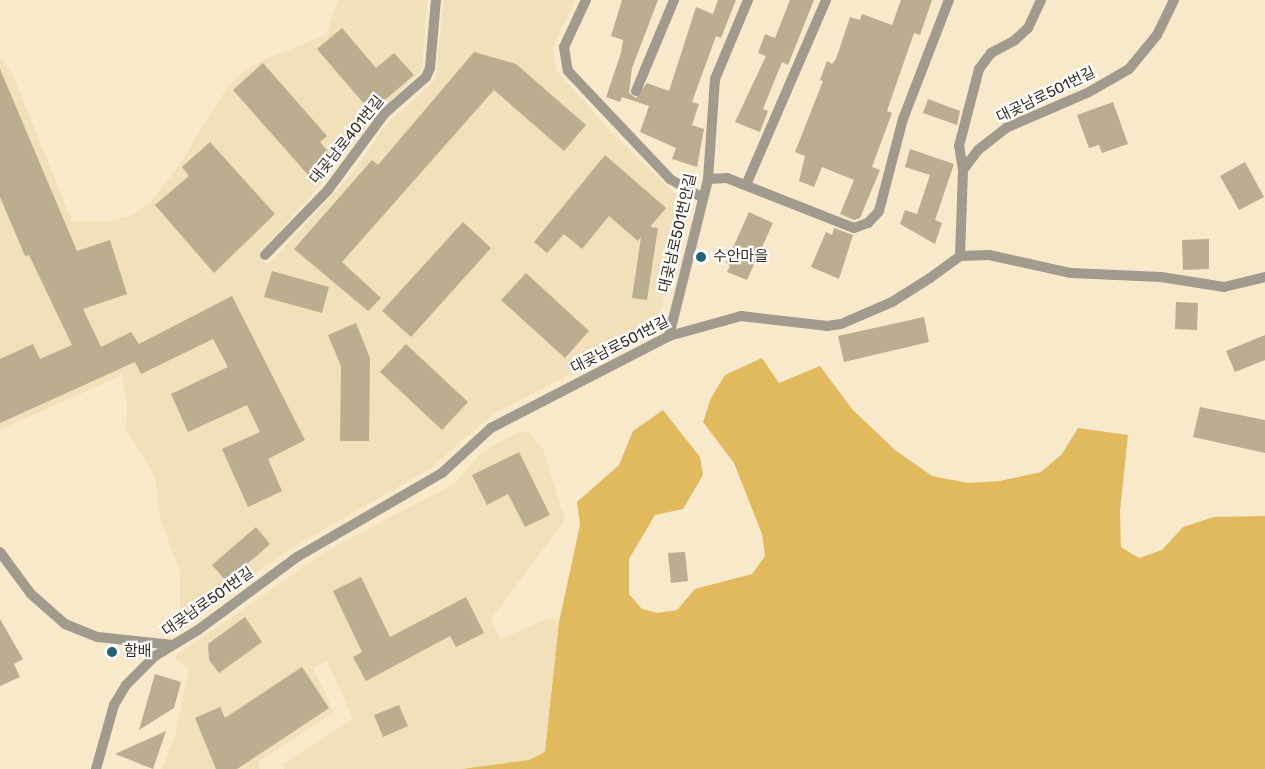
<!DOCTYPE html>
<meta charset="utf-8">
<style>
body{margin:0}
#map{position:relative;width:1265px;height:769px;overflow:hidden;background:#f8e9ca;font-family:Rubik,"Noto Sans KR",sans-serif}
div>[style]{position:absolute}
.built>*{inset:0;background:#f2e0ba}
.green>*{inset:0;background:#e2ba5e}
.building>*{inset:0;background:#bbad90}
.service>*{height:10px;margin:-5px;padding:0 5px;transform-origin:5px;border-radius:5px;background:#a19b8e}
.dots>*{width:16px;height:16px;translate:-50% -50%;box-sizing:border-box;border:3px solid #fff;border-radius:50%}
span{translate:-50% -50%;white-space:nowrap;text-align:center;line-height:1.15;-webkit-text-stroke:4.5px #fff;paint-order:stroke}
.street-label{font-size:15px;color:#342e23}
.poi-label{font-size:15px;color:#342e23}
.left{translate:0 -50%;text-align:left}
</style>
<div id="map">
<div class="built">
<div style="clip-path:polygon(338px 0,427px 0,422px 70px,379px 112px,306px 202px,258px 253px,267px 266px,355px 170px,385px 126px,435px 80px,444px 0,575px 0,553px 47px,556px 70px,613px 134px,681px 200px,661px 311px,649px 333px,493px 414px,431px 468px,292px 548px,188px 621px,180px 613px,180px 572px,161px 520px,155px 476px,126px 429px,127px 404px,122px 375px,0 430px,0 56px,12px 73px,72px 221px,105px 222px,133px 215px,151px 201px,178px 167px,226px 89px,243px 72px,259px 62px,326px 35px)"></div>
<div style="clip-path:polygon(521px 431px,530px 433px,543px 449px,565px 520px,491px 619px,501px 639px,548px 618px,559px 622px,545px 752px,529px 760px,462px 769px,284px 769px,283px 764px,353px 719px,327px 661px,313px 668px,334px 712px,259px 761px,260px 769px,162px 769px,175px 735px,189px 669px,174px 657px,330px 549px,454px 484px,482px 452px)"></div>
</div>
<div class="green">
<div style="clip-path:polygon(762px 358px,779px 383px,820px 366px,852px 409px,895px 450px,932px 476px,968px 483px,1000px 481px,1041px 472px,1062px 454px,1078px 428px,1128px 435px,1120px 511px,1121px 547px,1139px 558px,1162px 550px,1183px 527px,1214px 517px,1265px 516px,1265px 769px,462px 769px,529px 760px,545px 752px,559px 622px,580px 525px,577px 502px,619px 465px,633px 431px,663px 410px,700px 457px,703px 475px,683px 509px,655px 515px,629px 559px,629px 594px,642px 609px,657px 613px,677px 610px,695px 589px,752px 574px,765px 556px,762px 534px,734px 463px,703px 422px,711px 398px,725px 375px)"></div>
</div>
<div class="building">
<div style="clip-path:polygon(622px 0,658px 0,632px 68px,629px 93px,636px 98px,647px 83px,669px 91px,696px 7px,713px 14px,718px 0,736px 0,721px 38px,716px 36px,692px 102px,699px 104px,692px 125px,704px 129px,697px 167px,672px 159px,676px 148px,640px 132px,649px 106px,622px 97px,620px 102px,606px 97px,621px 53px,623px 40px,611px 36px)"></div>
<div style="clip-path:polygon(790px 0,814px 0,788px 65px,782px 62px,763px 109px,768px 111px,760px 132px,735px 122px,766px 56px,758px 53px,765px 34px,775px 38px)"></div>
<div style="clip-path:polygon(901px 0,932px 0,920px 35px,914px 33px,887px 111px,892px 113px,872px 167px,880px 170px,860px 218px,854px 220px,840px 214px,854px 180px,822px 167px,814px 187px,799px 181px,805px 156px,795px 152px,823px 81px,820px 80px,827px 61px,832px 64px,836px 59px,850px 17px,860px 20px,862px 14px,892px 25px)"></div>
<div style="clip-path:polygon(342px 28px,376px 68px,394px 53px,414px 75px,371px 112px,317px 49px)"></div>
<div style="clip-path:polygon(474px 52px,516px 64px,586px 125px,564px 151px,494px 90px,342px 262px,381px 298px,368px 311px,294px 249px,372px 160px,378px 165px)"></div>
<div style="clip-path:polygon(263px 63px,327px 136px,320px 142px,332px 156px,309px 176px,233px 90px)"></div>
<div style="clip-path:polygon(0 69px,77px 251px,110px 240px,127px 294px,83px 309px,101px 347px,131px 332px,139px 344px,232px 296px,305px 440px,268px 459px,282px 491px,248px 507px,222px 449px,260px 432px,247px 405px,188px 432px,171px 394px,228px 367px,213px 339px,141px 374px,135px 362px,0 423px,0 359px,33px 344px,40px 359px,72px 345px,29px 255px,25px 256px,0 197px)"></div>
<div style="clip-path:polygon(928px 99px,960px 111px,957px 125px,923px 113px)"></div>
<div style="clip-path:polygon(1113px 102px,1128px 144px,1102px 153px,1099px 145px,1089px 148px,1077px 115px)"></div>
<div style="clip-path:polygon(210px 142px,275px 214px,214px 273px,155px 205px,189px 176px,182px 167px)"></div>
<div style="clip-path:polygon(910px 149px,954px 164px,935px 220px,942px 223px,935px 244px,900px 224px,905px 210px,917px 214px,930px 175px,905px 167px)"></div>
<div style="clip-path:polygon(605px 155px,666px 208px,650px 227px,658px 228px,647px 300px,632px 298px,641px 237px,638px 241px,609px 216px,582px 249px,564px 234px,547px 253px,534px 242px)"></div>
<div style="clip-path:polygon(1245px 162px,1264px 197px,1239px 210px,1220px 176px)"></div>
<div style="clip-path:polygon(749px 212px,773px 223px,747px 280px,727px 272px,730px 266px,726px 263px)"></div>
<div style="clip-path:polygon(463px 222px,491px 248px,411px 337px,382px 311px)"></div>
<div style="clip-path:polygon(834px 228px,853px 235px,839px 279px,811px 267px,826px 232px,832px 235px)"></div>
<div style="clip-path:polygon(1209px 239px,1209px 269px,1183px 270px,1182px 240px)"></div>
<div style="clip-path:polygon(272px 271px,329px 287px,322px 313px,264px 297px)"></div>
<div style="clip-path:polygon(526px 273px,589px 331px,565px 358px,501px 300px)"></div>
<div style="clip-path:polygon(1176px 302px,1198px 303px,1197px 330px,1175px 329px)"></div>
<div style="clip-path:polygon(924px 317px,929px 342px,844px 362px,838px 336px)"></div>
<div style="clip-path:polygon(356px 323px,370px 358px,369px 441px,340px 441px,341px 366px,328px 335px)"></div>
<div style="clip-path:polygon(1265px 335px,1265px 360px,1235px 372px,1226px 351px)"></div>
<div style="clip-path:polygon(406px 344px,468px 402px,442px 430px,380px 372px)"></div>
<div style="clip-path:polygon(1200px 407px,1265px 420px,1265px 453px,1193px 437px)"></div>
<div style="clip-path:polygon(519px 452px,550px 515px,525px 527px,508px 494px,487px 505px,472px 475px)"></div>
<div style="clip-path:polygon(256px 527px,270px 544px,227px 582px,212px 565px)"></div>
<div style="clip-path:polygon(685px 552px,688px 581px,671px 583px,668px 553px)"></div>
<div style="clip-path:polygon(361px 577px,390px 637px,466px 597px,484px 633px,456px 647px,450px 636px,366px 681px,353px 657px,362px 652px,333px 591px)"></div>
<div style="clip-path:polygon(245px 617px,262px 642px,219px 673px,209px 660px,208px 644px)"></div>
<div style="clip-path:polygon(0 619px,23px 659px,14px 664px,20px 677px,0 686px)"></div>
<div style="clip-path:polygon(302px 667px,329px 708px,237px 769px,216px 769px,195px 718px,220px 707px,225px 718px)"></div>
<div style="clip-path:polygon(155px 674px,181px 682px,174px 708px,139px 730px)"></div>
<div style="clip-path:polygon(399px 705px,408px 726px,383px 737px,374px 715px)"></div>
<div style="clip-path:polygon(166px 731px,153px 769px,115px 754px)"></div>
</div>
<div class="service">
<div style="left:586px;top:0;width:52px;rotate:115.1deg"></div>
<div style="left:564px;top:47px;width:24px;rotate:81deg"></div>
<div style="left:568px;top:71px;width:149px;rotate:46.6deg"></div>
<div style="left:670px;top:179px;width:38px;rotate:30deg"></div>
<div style="left:636px;top:91px;width:99px;rotate:-67.3deg"></div>
<div style="left:963px;top:170px;width:24px;rotate:-99deg"></div>
<div style="left:959px;top:146px;width:80px;rotate:-75.4deg"></div>
<div style="left:979px;top:69px;width:20px;rotate:-53deg"></div>
<div style="left:991px;top:53px;width:27px;rotate:-28deg"></div>
<div style="left:1015px;top:40px;width:18px;rotate:-43deg"></div>
<div style="left:1028px;top:28px;width:31px;rotate:-65deg"></div>
<div style="left:708px;top:179px;width:19px;rotate:-3deg"></div>
<div style="left:727px;top:178px;width:136px;rotate:21.5deg"></div>
<div style="left:854px;top:228px;width:15px;rotate:-20deg"></div>
<div style="left:868px;top:223px;width:16px;rotate:-47deg"></div>
<div style="left:879px;top:211px;width:95px;rotate:-75.4deg"></div>
<div style="left:903px;top:119px;width:128px;rotate:-68.9deg"></div>
<div style="left:746px;top:185px;width:202px;rotate:-66.6deg"></div>
<div style="left:265px;top:255px;width:91px;rotate:-45.9deg"></div>
<div style="left:328px;top:190px;width:96px;rotate:-53.5deg"></div>
<div style="left:385px;top:113px;width:55px;rotate:-41.3deg"></div>
<div style="left:426px;top:77px;width:10px;rotate:-66deg"></div>
<div style="left:430px;top:68px;width:68px;rotate:-85deg"></div>
<div style="left:960px;top:256px;width:29px;rotate:-2deg"></div>
<div style="left:989px;top:255px;width:84px;rotate:12.4deg"></div>
<div style="left:1071px;top:273px;width:90px;rotate:2.5deg"></div>
<div style="left:1161px;top:277px;width:64px;rotate:9deg"></div>
<div style="left:1224px;top:287px;width:42px;rotate:-13.7deg"></div>
<div style="left:669px;top:336px;width:162px;rotate:-76deg"></div>
<div style="left:708px;top:179px;width:100px;rotate:-86deg"></div>
<div style="left:715px;top:79px;width:86px;rotate:-67.3deg"></div>
<div style="left:0;top:552px;width:52px;rotate:53.6deg"></div>
<div style="left:31px;top:594px;width:45px;rotate:41.4deg"></div>
<div style="left:65px;top:624px;width:35px;rotate:22deg"></div>
<div style="left:98px;top:637px;width:75px;rotate:6.1deg"></div>
<div style="left:96px;top:769px;width:66px;rotate:-74.3deg"></div>
<div style="left:114px;top:705px;width:23px;rotate:-59deg"></div>
<div style="left:126px;top:685px;width:41px;rotate:-45deg"></div>
<div style="left:155px;top:656px;width:50px;rotate:-31.2deg"></div>
<div style="left:198px;top:630px;width:123px;rotate:-36.4deg"></div>
<div style="left:297px;top:557px;width:168px;rotate:-30.1deg"></div>
<div style="left:442px;top:473px;width:67px;rotate:-42.6deg"></div>
<div style="left:491px;top:428px;width:200px;rotate:-27.3deg"></div>
<div style="left:669px;top:336px;width:75px;rotate:-15.5deg"></div>
<div style="left:741px;top:316px;width:87px;rotate:6.6deg"></div>
<div style="left:827px;top:326px;width:14px;rotate:-8deg"></div>
<div style="left:841px;top:324px;width:56px;rotate:-23.3deg"></div>
<div style="left:892px;top:302px;width:45px;rotate:-32.3deg"></div>
<div style="left:930px;top:278px;width:37px;rotate:-36deg"></div>
<div style="left:960px;top:256px;width:86px;rotate:-88deg"></div>
<div style="left:963px;top:170px;width:25px;rotate:-53deg"></div>
<div style="left:978px;top:150px;width:36px;rotate:-38deg"></div>
<div style="left:1006px;top:128px;width:90px;rotate:-23.4deg"></div>
<div style="left:1089px;top:92px;width:46px;rotate:-29.9deg"></div>
<div style="left:1129px;top:69px;width:44px;rotate:-50.5deg"></div>
<div style="left:1157px;top:35px;width:39px;rotate:-64deg"></div>
</div>
<div class="dots">
<div style="left:701px;top:257px;background:#206476"></div>
<div style="left:112px;top:652px;background:#206476"></div>
</div>
<div class="street-label">
<span style="left:1046px;top:95px;rotate:-26deg">대곶남로501번길</span>
<span style="left:347px;top:140px;rotate:-51deg">대곶남로401번길</span>
<span style="left:678px;top:233px;rotate:-77deg">대곶남로501번안길</span>
<span style="left:620px;top:345px;rotate:-27deg">대곶남로501번길</span>
<span style="left:208px;top:602px;rotate:-35deg">대곶남로501번길</span>
</div>
<div class="poi-label">
<span class="left" style="left:713px;top:257px">수안마을</span>
<span class="left" style="left:124px;top:652px">함배</span>
</div>
</div>
